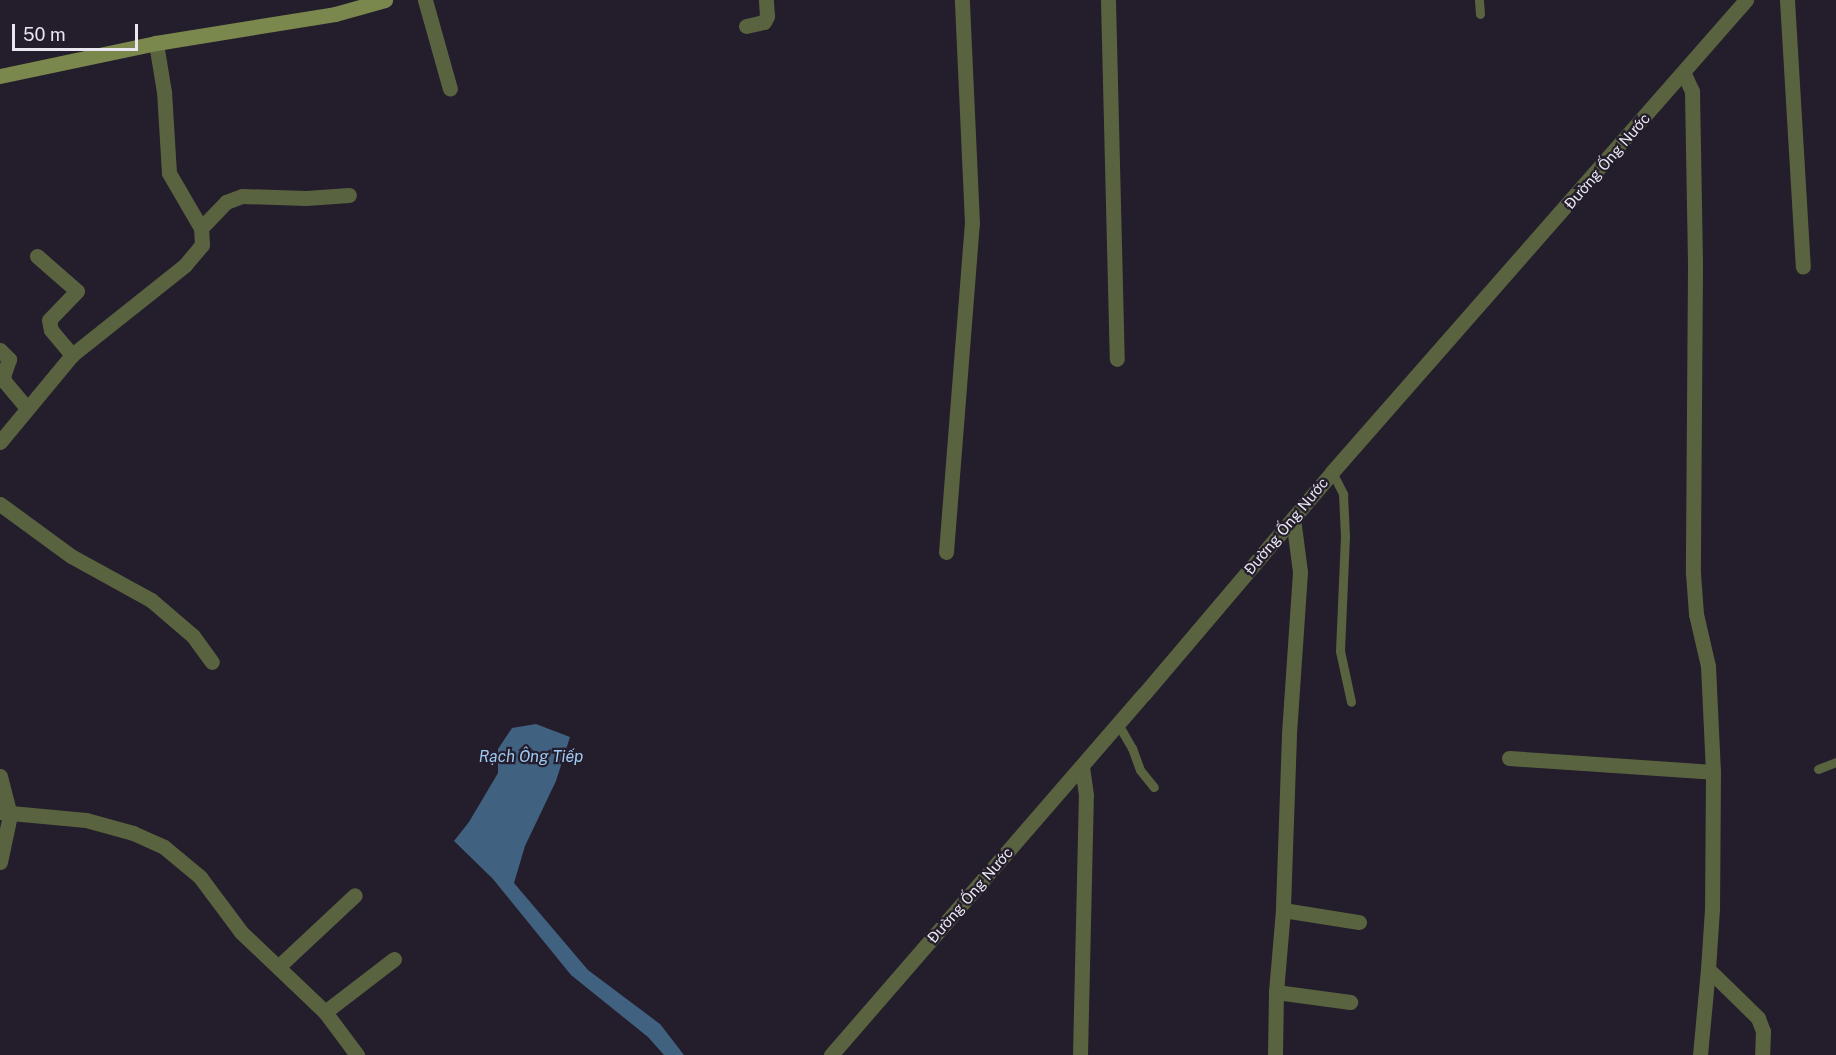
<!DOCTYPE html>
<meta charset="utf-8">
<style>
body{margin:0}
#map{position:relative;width:1836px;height:1055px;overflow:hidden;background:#241d2b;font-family:"Public Sans",sans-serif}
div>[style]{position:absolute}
.water>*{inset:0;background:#406180}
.service>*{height:9px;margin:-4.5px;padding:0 4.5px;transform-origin:4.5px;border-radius:4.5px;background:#59633f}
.minor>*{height:15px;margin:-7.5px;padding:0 7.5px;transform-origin:7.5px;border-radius:7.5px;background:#59633f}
.secondary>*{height:15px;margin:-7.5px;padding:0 7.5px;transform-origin:7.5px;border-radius:7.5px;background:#7a884d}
span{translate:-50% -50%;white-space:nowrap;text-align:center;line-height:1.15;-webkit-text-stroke:4.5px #241d2b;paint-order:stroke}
.street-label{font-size:15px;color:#eae6f0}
.water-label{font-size:16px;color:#9fcaf4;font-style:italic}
.scale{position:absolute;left:12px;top:24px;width:126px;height:27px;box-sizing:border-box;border:3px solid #eae6f0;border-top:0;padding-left:8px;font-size:18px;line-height:21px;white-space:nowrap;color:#eae6f0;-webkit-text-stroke:4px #241d2b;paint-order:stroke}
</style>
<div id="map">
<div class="water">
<div style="clip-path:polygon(536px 724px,570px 737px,556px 781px,525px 846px,514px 883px,588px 970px,660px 1024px,684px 1055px,664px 1055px,648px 1037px,571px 975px,493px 879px,454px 841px,469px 822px,498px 773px,498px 749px,512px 728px)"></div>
</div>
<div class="service">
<div style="left:1479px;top:0;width:14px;rotate:86deg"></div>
<div style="left:1332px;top:472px;width:25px;rotate:63deg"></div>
<div style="left:1343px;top:494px;width:42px;rotate:87.3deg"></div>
<div style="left:1345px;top:536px;width:115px;rotate:92.5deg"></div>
<div style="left:1340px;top:651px;width:52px;rotate:77.8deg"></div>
<div style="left:1118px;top:724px;width:28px;rotate:60deg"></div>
<div style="left:1132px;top:748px;width:23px;rotate:70deg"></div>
<div style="left:1140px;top:770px;width:22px;rotate:51deg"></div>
<div style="left:1818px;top:769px;width:19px;rotate:-21deg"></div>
</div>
<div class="minor">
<div style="left:425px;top:0;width:92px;rotate:74.3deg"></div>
<div style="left:1108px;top:0;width:359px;rotate:88.6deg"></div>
<div style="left:1787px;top:0;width:267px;rotate:86.6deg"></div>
<div style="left:746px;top:26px;width:18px;rotate:-13deg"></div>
<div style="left:764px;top:22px;width:7px;rotate:-63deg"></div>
<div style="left:767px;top:16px;width:16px;rotate:-94deg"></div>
<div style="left:1684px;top:74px;width:19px;rotate:65deg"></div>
<div style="left:1692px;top:91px;width:175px;rotate:89deg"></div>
<div style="left:1695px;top:266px;width:307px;rotate:90.4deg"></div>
<div style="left:1693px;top:573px;width:41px;rotate:85.8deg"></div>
<div style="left:1696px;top:614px;width:53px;rotate:77deg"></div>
<div style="left:1708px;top:666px;width:106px;rotate:87.3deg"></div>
<div style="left:1713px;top:772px;width:137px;rotate:90.4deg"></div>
<div style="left:1712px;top:909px;width:60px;rotate:93.8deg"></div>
<div style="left:1708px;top:969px;width:70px;rotate:44.4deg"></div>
<div style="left:1758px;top:1018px;width:14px;rotate:69deg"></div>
<div style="left:1763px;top:1031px;width:24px;rotate:92deg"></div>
<div style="left:201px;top:228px;width:36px;rotate:-46deg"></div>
<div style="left:226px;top:202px;width:17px;rotate:-21deg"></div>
<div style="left:242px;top:196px;width:64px;rotate:1.8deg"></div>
<div style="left:306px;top:198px;width:43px;rotate:-4deg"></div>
<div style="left:37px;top:256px;width:53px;rotate:41.2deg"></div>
<div style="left:77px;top:291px;width:40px;rotate:134deg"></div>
<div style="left:49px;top:320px;width:10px;rotate:79deg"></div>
<div style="left:51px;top:330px;width:33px;rotate:50deg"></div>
<div style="left:0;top:350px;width:13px;rotate:45deg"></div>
<div style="left:9px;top:359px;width:18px;rotate:109deg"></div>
<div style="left:3px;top:376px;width:6px;rotate:72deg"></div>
<div style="left:5px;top:382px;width:34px;rotate:50deg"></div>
<div style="left:0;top:442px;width:113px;rotate:-50.4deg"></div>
<div style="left:72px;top:355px;width:144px;rotate:-38.5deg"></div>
<div style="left:185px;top:265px;width:26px;rotate:-50deg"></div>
<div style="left:202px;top:245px;width:17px;rotate:-93deg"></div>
<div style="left:201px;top:228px;width:64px;rotate:-120.2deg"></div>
<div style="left:169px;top:173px;width:81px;rotate:-93.5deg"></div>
<div style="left:164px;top:92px;width:50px;rotate:-99.3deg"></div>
<div style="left:0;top:504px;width:88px;rotate:36.2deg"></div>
<div style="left:71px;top:556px;width:91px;rotate:28.8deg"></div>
<div style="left:151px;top:600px;width:55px;rotate:40.6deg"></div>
<div style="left:193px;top:636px;width:32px;rotate:54deg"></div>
<div style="left:1293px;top:518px;width:54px;rotate:82.6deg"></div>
<div style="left:1300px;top:572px;width:163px;rotate:93.9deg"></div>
<div style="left:1289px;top:735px;width:175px;rotate:92deg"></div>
<div style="left:1283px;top:910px;width:77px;rotate:9deg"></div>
<div style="left:946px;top:552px;width:330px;rotate:-85.5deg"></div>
<div style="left:972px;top:223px;width:223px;rotate:-92.6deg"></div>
<div style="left:1509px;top:758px;width:204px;rotate:3.9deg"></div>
<div style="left:0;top:776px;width:40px;rotate:75.6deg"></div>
<div style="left:10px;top:815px;width:48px;rotate:102deg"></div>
<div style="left:0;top:812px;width:86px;rotate:5.3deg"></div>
<div style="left:86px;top:820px;width:49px;rotate:15.5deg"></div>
<div style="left:133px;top:833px;width:34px;rotate:24deg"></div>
<div style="left:164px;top:847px;width:47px;rotate:39.8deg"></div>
<div style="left:200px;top:877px;width:69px;rotate:53.3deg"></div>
<div style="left:241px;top:932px;width:116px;rotate:43.6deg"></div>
<div style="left:325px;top:1012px;width:54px;rotate:53.3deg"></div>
<div style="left:1283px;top:910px;width:82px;rotate:94.9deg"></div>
<div style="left:1276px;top:992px;width:75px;rotate:7.7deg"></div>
<div style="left:278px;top:967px;width:105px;rotate:-43.1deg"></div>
<div style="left:325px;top:1012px;width:87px;rotate:-37.5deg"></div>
<div style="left:831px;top:1055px;width:478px;rotate:-49.1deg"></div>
<div style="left:1144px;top:694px;width:291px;rotate:-49.7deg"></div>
<div style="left:1332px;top:472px;width:628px;rotate:-48.75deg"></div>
<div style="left:1080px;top:1055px;width:260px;rotate:-88.7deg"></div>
<div style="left:1086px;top:795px;width:28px;rotate:-98deg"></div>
<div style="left:1275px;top:1055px;width:63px;rotate:-89.1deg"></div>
<div style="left:1700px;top:1055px;width:86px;rotate:-84.7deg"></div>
</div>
<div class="secondary">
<div style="left:0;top:76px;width:159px;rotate:-11.9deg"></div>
<div style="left:156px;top:43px;width:181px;rotate:-9.2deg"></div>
<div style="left:335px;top:14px;width:52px;rotate:-15.6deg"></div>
</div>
<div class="street-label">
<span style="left:1607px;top:161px;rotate:-49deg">Đường Ống Nước</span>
<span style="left:1286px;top:526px;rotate:-50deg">Đường Ống Nước</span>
<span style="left:970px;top:895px;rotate:-49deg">Đường Ống Nước</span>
</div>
<div class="water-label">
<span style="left:531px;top:757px">Rạch Ông Tiếp</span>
</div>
<div class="scale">50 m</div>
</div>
